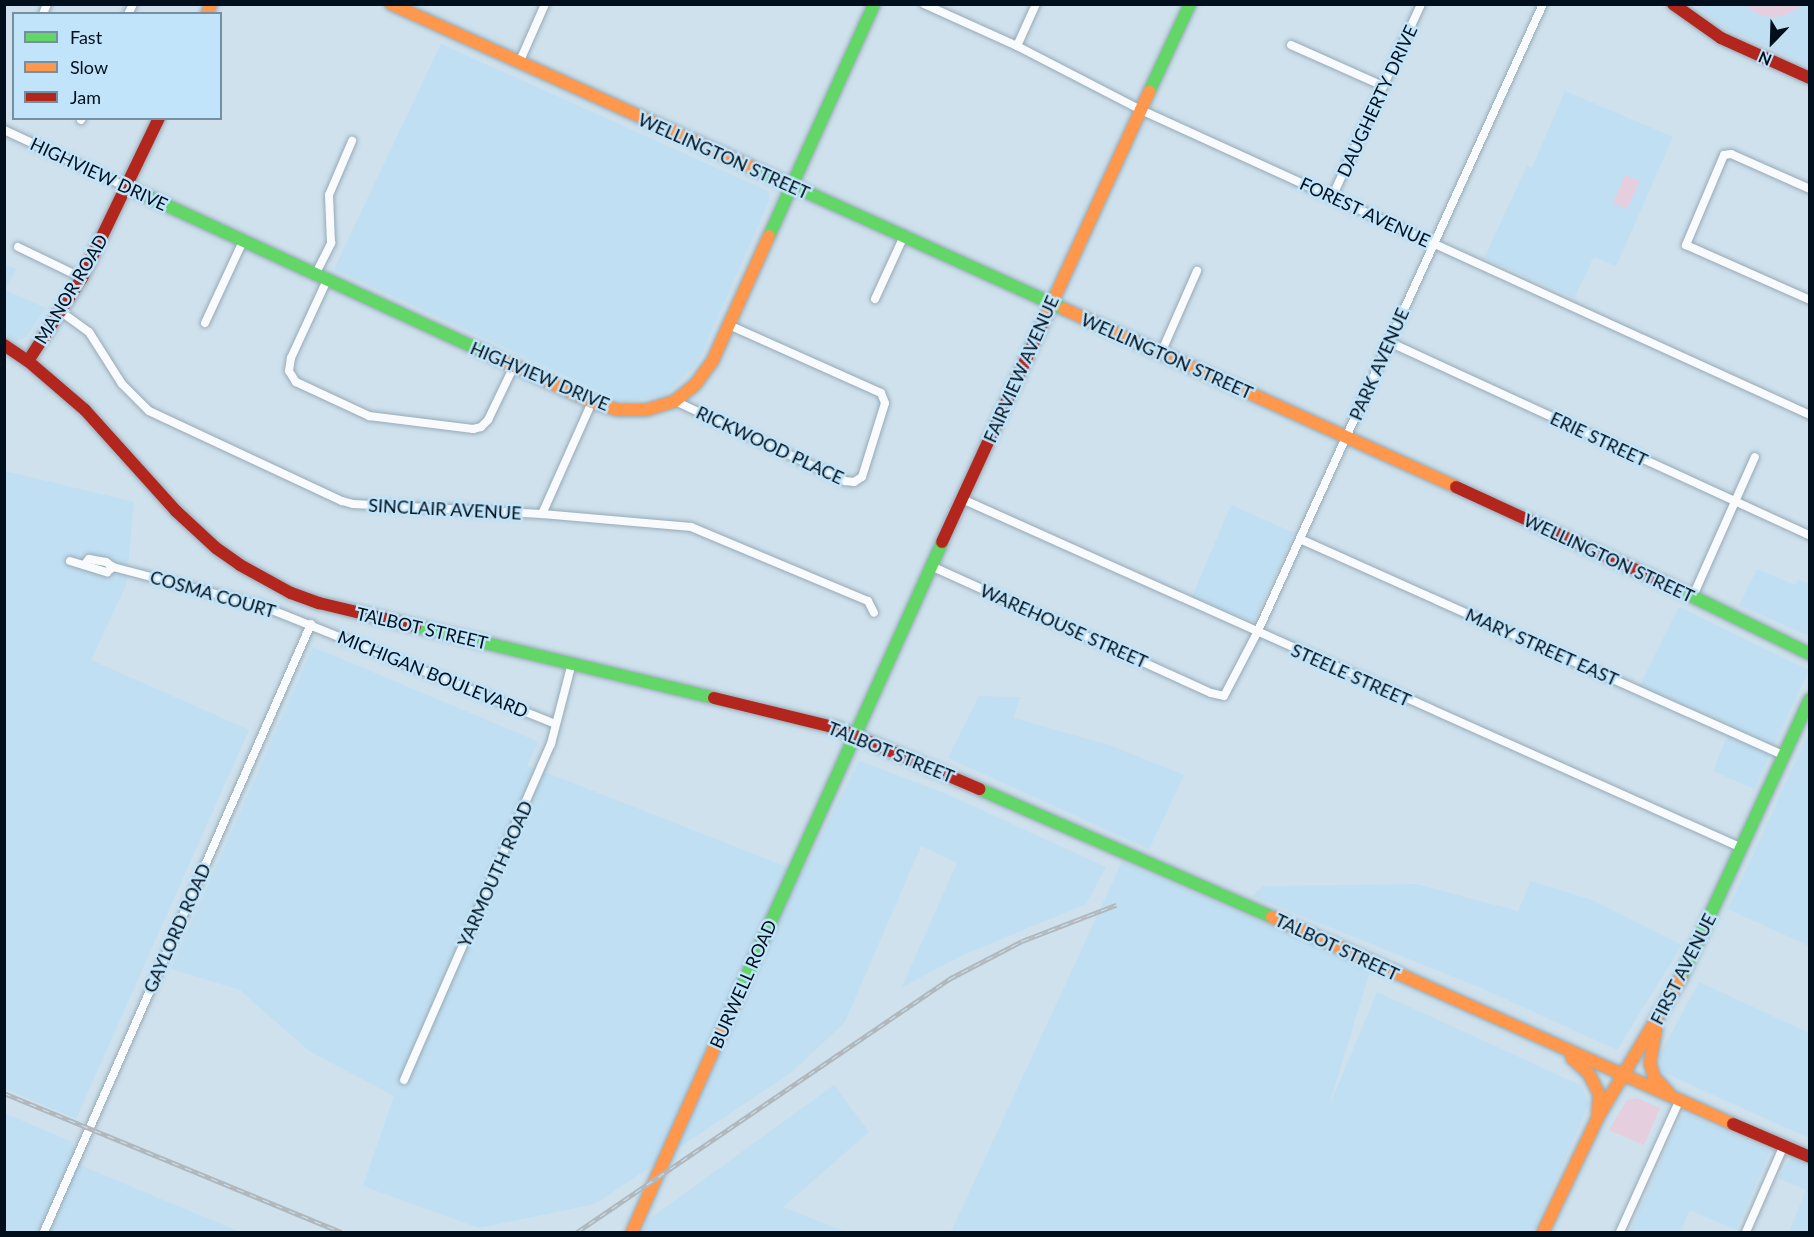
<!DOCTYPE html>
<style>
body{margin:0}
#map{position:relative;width:1814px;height:1237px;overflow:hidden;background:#cee1ed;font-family:Lato,sans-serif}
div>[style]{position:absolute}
.built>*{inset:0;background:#c1dff2}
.green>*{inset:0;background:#e5cede}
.roads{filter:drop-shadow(0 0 2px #96aab6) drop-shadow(0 0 2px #96aab6)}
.street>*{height:8px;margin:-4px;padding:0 4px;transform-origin:4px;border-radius:4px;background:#f8fafc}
.fast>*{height:12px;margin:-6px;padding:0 6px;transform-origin:6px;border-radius:6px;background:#63d668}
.slow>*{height:12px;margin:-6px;padding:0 6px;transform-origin:6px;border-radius:6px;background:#ff974d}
.jam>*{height:12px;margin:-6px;padding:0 6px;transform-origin:6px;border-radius:6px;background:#b3261e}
.rail>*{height:4.5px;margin-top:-2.25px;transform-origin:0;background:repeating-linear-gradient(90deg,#c1e4fa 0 7px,#b2b7bb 0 14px);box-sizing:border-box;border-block:2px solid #b2b7bb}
span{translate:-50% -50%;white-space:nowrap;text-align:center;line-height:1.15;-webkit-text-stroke:5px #c1e4fa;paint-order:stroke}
.street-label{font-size:18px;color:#000f1b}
.frame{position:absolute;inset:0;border:6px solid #000f1b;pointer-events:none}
.legend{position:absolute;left:12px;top:12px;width:210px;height:108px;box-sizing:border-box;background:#c1e4fa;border:2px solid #748fa1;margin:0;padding:8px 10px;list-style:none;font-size:18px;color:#000f1b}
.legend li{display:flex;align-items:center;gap:12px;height:30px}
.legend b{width:30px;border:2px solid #748fa1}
.north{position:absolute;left:1742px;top:12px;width:60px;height:60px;-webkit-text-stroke:4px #c1e4fa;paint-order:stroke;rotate:203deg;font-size:16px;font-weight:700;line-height:24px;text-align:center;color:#000f1b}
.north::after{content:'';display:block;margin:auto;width:21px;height:27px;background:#000f1b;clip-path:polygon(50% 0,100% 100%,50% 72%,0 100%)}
</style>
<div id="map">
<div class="built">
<div style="clip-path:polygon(1701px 4px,1809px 5px,1809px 66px,1723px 27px,1699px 8px)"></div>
<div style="clip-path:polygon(441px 44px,768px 191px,770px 199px,697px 364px,665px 395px,623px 402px,334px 269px)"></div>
<div style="clip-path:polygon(1565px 91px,1673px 137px,1616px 266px,1594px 257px,1574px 298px,1484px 258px,1527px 166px,1532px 168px)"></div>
<div style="clip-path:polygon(4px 264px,16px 269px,5px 290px,46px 308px,26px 337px,17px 341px,5px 334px)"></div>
<div style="clip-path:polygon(5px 471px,134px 502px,126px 585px,91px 660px,249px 730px,76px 1119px,5px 1089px)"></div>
<div style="clip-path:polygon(1231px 505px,1294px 533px,1254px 622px,1192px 597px)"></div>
<div style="clip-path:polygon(1757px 569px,1795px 585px,1798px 579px,1809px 584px,1809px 636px,1739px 605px)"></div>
<div style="clip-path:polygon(1679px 607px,1809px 670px,1754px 789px,1713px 771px,1732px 725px,1639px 687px)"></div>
<div style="clip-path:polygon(313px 647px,539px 742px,527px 765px,802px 873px,859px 761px,944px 793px,1106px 867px,1086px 904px,961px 956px,902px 987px,957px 863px,921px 846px,845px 1022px,792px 1072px,595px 1204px,479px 1228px,363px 1186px,394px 1096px,309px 1051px,240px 990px,171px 969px)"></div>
<div style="clip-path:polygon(979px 696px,1020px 697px,1013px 718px,1112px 746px,1184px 775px,1149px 849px,948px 758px)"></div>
<div style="clip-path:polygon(1809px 732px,1809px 946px,1728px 909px)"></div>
<div style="clip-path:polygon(1122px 862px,1371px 968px,1328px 1109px,1377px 992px,1582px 1086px,1589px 1104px,1533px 1232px,951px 1232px)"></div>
<div style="clip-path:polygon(1531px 881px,1592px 900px,1682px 945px,1617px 1050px,1486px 990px,1252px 896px,1263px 886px,1416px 884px,1518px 911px)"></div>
<div style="clip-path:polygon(1699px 982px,1809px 1033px,1809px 1138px,1663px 1072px,1659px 1056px)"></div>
<div style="clip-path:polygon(834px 1085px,869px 1132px,783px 1207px,846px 1232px,642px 1232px,648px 1220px)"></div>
<div style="clip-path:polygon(4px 1113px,72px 1142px,82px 1166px,240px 1232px,5px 1232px)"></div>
<div style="clip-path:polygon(1687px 1114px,1770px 1151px,1736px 1230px,1690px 1210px,1680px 1232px,1630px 1232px,1681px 1115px)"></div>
<div style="clip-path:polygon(1791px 1158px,1809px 1166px,1809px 1232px,1789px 1232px,1806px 1190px,1778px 1178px)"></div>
</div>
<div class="green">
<div style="clip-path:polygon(1744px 5px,1803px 5px,1786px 15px,1773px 17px,1760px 15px)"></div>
<div style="clip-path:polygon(1625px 175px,1640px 181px,1627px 209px,1613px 203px)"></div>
<div style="clip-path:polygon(1637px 1098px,1660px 1108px,1644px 1145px,1609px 1130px,1627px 1100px)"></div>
</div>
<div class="roads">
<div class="street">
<div style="left:924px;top:4px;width:102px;rotate:24.3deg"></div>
<div style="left:1017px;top:46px;width:140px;rotate:27.3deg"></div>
<div style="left:1141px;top:110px;width:735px;rotate:24.51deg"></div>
<div style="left:43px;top:14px;width:11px;rotate:-68deg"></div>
<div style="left:128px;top:14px;width:11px;rotate:-63deg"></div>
<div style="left:1291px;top:45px;width:101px;rotate:24deg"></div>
<div style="left:1017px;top:46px;width:46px;rotate:-65.7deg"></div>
<div style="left:519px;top:63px;width:64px;rotate:-66.2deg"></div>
<div style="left:81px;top:120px;width:2px;rotate:-63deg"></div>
<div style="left:4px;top:130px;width:136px;rotate:24.9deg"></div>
<div style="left:1810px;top:189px;width:86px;rotate:-156.1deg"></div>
<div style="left:1731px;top:154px;width:7px;rotate:172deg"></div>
<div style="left:1724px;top:155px;width:98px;rotate:112.9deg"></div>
<div style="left:1686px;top:245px;width:136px;rotate:23.9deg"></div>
<div style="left:1332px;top:197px;width:213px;rotate:-65.2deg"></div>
<div style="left:18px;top:247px;width:71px;rotate:25.8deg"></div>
<div style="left:315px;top:275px;width:36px;rotate:-63deg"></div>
<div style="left:331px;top:243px;width:48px;rotate:-92.4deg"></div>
<div style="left:329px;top:195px;width:59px;rotate:-66.9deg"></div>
<div style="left:327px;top:280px;width:86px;rotate:114.8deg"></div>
<div style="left:291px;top:358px;width:13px;rotate:99deg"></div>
<div style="left:289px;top:371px;width:13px;rotate:58deg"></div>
<div style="left:296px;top:382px;width:81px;rotate:25deg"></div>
<div style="left:369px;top:416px;width:105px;rotate:7.1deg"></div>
<div style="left:473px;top:429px;width:8px;rotate:-14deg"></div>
<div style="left:481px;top:427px;width:10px;rotate:-45deg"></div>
<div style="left:488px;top:420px;width:60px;rotate:-64.3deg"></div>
<div style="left:875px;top:299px;width:67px;rotate:-65.3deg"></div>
<div style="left:60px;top:311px;width:36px;rotate:36deg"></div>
<div style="left:89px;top:332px;width:62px;rotate:57.6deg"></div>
<div style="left:122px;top:384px;width:38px;rotate:45deg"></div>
<div style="left:149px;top:411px;width:213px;rotate:25deg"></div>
<div style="left:342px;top:501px;width:11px;rotate:15deg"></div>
<div style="left:353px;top:504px;width:189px;rotate:3deg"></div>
<div style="left:542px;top:514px;width:150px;rotate:5deg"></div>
<div style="left:691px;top:527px;width:192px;rotate:22.7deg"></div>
<div style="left:868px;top:601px;width:13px;rotate:63deg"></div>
<div style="left:205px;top:323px;width:90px;rotate:-65.1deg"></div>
<div style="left:1389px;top:342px;width:464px;rotate:24.7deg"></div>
<div style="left:1161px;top:353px;width:90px;rotate:-66.3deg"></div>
<div style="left:675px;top:401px;width:188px;rotate:25.2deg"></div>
<div style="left:845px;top:481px;width:9px;rotate:6deg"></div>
<div style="left:854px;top:482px;width:9px;rotate:-32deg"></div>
<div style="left:862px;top:477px;width:77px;rotate:-72.7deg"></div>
<div style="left:885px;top:403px;width:11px;rotate:-112deg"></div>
<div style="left:881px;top:393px;width:167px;rotate:-155.9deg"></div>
<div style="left:962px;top:499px;width:855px;rotate:24.11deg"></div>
<div style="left:542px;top:514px;width:123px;rotate:-65.9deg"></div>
<div style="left:1300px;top:539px;width:531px;rotate:24.1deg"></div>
<div style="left:70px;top:561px;width:39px;rotate:17deg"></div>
<div style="left:107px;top:572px;width:8px;rotate:-40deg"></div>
<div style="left:84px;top:565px;width:8px;rotate:-50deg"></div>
<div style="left:89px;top:559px;width:17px;rotate:10deg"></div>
<div style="left:106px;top:562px;width:9px;rotate:36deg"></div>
<div style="left:113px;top:567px;width:154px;rotate:14.7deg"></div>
<div style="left:262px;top:606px;width:316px;rotate:21.9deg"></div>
<div style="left:931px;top:566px;width:307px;rotate:24.4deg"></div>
<div style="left:1211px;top:693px;width:13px;rotate:13deg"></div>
<div style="left:1224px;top:696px;width:71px;rotate:-62.4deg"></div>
<div style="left:1257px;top:633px;width:691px;rotate:-65.55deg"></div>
<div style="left:1693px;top:596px;width:152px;rotate:-66deg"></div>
<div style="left:404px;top:1080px;width:367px;rotate:-66.4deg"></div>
<div style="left:551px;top:744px;width:84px;rotate:-75.5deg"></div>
<div style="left:44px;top:1232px;width:664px;rotate:-66.29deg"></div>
<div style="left:1620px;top:1232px;width:146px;rotate:-65.7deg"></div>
<div style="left:1746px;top:1232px;width:95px;rotate:-66.4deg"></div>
</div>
<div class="fast">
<div style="left:1149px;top:92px;width:97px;rotate:-65deg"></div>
<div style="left:749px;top:166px;width:346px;rotate:24.4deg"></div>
<div style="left:127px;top:187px;width:400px;rotate:24.8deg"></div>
<div style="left:769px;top:236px;width:255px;rotate:-65.6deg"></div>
<div style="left:1665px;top:583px;width:161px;rotate:26.1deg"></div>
<div style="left:415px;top:626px;width:308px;rotate:13.5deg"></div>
<div style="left:979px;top:789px;width:320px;rotate:23.6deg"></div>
<div style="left:1681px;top:978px;width:307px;rotate:-65.2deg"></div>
<div style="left:741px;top:988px;width:489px;rotate:-65.7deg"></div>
</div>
<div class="slow">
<div style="left:391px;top:4px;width:393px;rotate:24.3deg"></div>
<div style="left:207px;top:14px;width:11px;rotate:-68deg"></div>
<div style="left:1064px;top:309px;width:431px;rotate:24.4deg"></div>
<div style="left:1041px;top:327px;width:259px;rotate:-65.3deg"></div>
<div style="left:490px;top:355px;width:112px;rotate:24.7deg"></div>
<div style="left:592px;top:402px;width:27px;rotate:17deg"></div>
<div style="left:618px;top:410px;width:28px"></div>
<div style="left:646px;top:410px;width:30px;rotate:-17deg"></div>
<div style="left:675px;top:401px;width:26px;rotate:-39deg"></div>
<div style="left:695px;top:385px;width:29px;rotate:-54deg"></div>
<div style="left:712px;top:362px;width:138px;rotate:-65.7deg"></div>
<div style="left:1272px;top:917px;width:505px;rotate:24.18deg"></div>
<div style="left:1656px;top:1029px;width:35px;rotate:100deg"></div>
<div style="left:1650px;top:1063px;width:15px;rotate:74deg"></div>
<div style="left:1654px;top:1077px;width:21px;rotate:47deg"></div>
<div style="left:1572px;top:1058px;width:23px;rotate:43deg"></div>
<div style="left:1589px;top:1074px;width:22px;rotate:63deg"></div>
<div style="left:1599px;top:1094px;width:21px;rotate:93deg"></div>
<div style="left:632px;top:1232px;width:267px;rotate:-65.9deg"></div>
<div style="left:1543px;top:1232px;width:127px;rotate:-64.4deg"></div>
<div style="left:1598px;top:1117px;width:162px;rotate:-59.2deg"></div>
</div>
<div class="jam">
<div style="left:1673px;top:4px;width:59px;rotate:35.3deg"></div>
<div style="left:1721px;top:38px;width:98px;rotate:24.2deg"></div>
<div style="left:4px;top:345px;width:29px;rotate:34deg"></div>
<div style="left:28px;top:361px;width:75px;rotate:40.7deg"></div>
<div style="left:85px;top:410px;width:136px;rotate:48deg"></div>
<div style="left:176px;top:511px;width:54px;rotate:42.8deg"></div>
<div style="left:216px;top:548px;width:29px;rotate:35deg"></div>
<div style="left:240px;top:565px;width:58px;rotate:28.8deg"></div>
<div style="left:291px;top:593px;width:30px;rotate:20deg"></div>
<div style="left:319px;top:603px;width:99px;rotate:13.5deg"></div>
<div style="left:28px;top:361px;width:99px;rotate:-57deg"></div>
<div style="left:82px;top:278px;width:178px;rotate:-64.3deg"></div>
<div style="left:1456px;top:487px;width:230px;rotate:24.7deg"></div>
<div style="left:942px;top:542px;width:237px;rotate:-65.3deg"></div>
<div style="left:714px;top:698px;width:127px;rotate:13.7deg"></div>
<div style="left:837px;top:728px;width:155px;rotate:23.2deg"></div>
<div style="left:1733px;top:1124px;width:84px;rotate:23.2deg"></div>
</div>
</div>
<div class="rail">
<div style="left:4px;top:1093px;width:365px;rotate:22.4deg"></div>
<div style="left:577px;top:1232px;width:450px;rotate:-34.2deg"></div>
<div style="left:949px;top:979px;width:82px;rotate:-27.5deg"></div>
<div style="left:1022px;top:941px;width:101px;rotate:-21deg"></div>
</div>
<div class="street-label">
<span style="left:1377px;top:101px;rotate:-65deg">DAUGHERTY DRIVE</span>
<span style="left:724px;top:156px;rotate:24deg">WELLINGTON STREET</span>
<span style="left:99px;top:174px;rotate:25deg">HIGHVIEW DRIVE</span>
<span style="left:1365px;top:212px;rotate:25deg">FOREST AVENUE</span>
<span style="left:71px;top:289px;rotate:-59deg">MANOR ROAD</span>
<span style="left:1167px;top:356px;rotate:24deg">WELLINGTON STREET</span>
<span style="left:1379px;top:364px;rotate:-66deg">PARK AVENUE</span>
<span style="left:1021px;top:369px;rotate:-66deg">FAIRVIEW AVENUE</span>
<span style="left:540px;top:376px;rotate:23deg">HIGHVIEW DRIVE</span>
<span style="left:1599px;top:439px;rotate:25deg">ERIE STREET</span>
<span style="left:770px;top:445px;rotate:25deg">RICKWOOD PLACE</span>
<span style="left:445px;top:509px;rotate:3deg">SINCLAIR AVENUE</span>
<span style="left:1609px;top:558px;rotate:25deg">WELLINGTON STREET</span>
<span style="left:213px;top:594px;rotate:16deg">COSMA COURT</span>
<span style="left:1064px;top:626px;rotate:24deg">WAREHOUSE STREET</span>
<span style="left:422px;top:628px;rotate:13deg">TALBOT STREET</span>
<span style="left:1542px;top:647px;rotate:24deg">MARY STREET EAST</span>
<span style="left:433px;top:674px;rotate:22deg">MICHIGAN BOULEVARD</span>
<span style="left:1351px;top:675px;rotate:24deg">STEELE STREET</span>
<span style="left:891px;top:752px;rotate:22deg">TALBOT STREET</span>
<span style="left:495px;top:874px;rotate:-66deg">YARMOUTH ROAD</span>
<span style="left:177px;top:928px;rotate:-66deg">GAYLORD ROAD</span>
<span style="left:1337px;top:947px;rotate:25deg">TALBOT STREET</span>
<span style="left:1683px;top:969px;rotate:-63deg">FIRST AVENUE</span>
<span style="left:743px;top:984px;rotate:-66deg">BURWELL ROAD</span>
</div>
<div class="frame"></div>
<ul class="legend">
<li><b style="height:8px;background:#63d668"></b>Fast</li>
<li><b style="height:8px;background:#ff974d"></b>Slow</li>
<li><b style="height:8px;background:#b3261e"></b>Jam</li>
</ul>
<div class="north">N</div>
</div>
